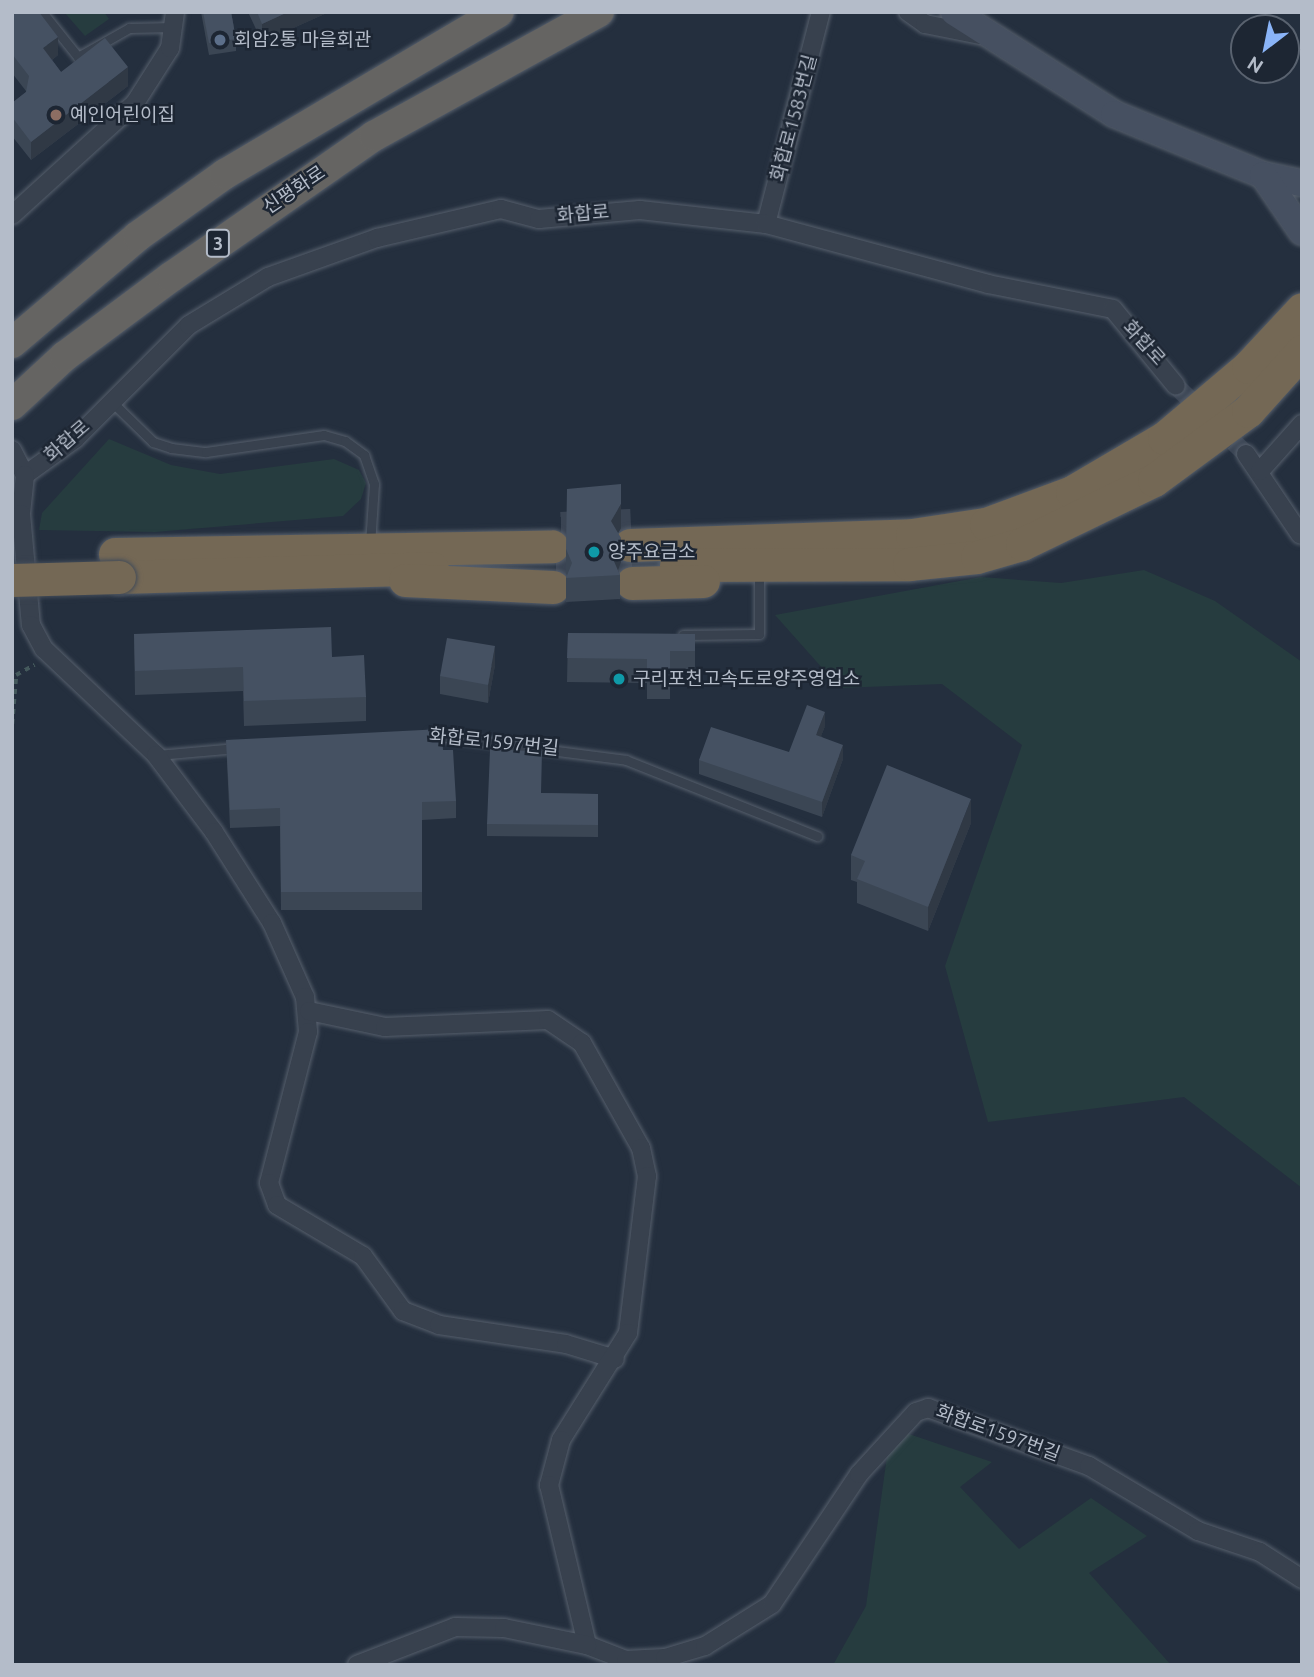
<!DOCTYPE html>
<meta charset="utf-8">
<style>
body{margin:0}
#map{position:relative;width:1314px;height:1677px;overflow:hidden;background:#242f3e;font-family:Ubuntu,"Noto Sans KR",sans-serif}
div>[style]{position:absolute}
.green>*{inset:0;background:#263c3f}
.minor-tunnel>*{height:18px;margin-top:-9px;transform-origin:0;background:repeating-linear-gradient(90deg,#3a4453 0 18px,transparent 0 27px)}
.motorway-tunnel>*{height:33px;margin-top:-16.5px;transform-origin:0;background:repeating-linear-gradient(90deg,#3a4453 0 33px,transparent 0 50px)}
.path>*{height:3.5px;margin-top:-1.75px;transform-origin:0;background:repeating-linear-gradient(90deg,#44595c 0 5px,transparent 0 10px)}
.roads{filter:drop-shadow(0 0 2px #565f6c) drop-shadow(0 0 2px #565f6c)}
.service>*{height:9px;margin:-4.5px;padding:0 4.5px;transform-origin:4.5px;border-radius:4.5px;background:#38414e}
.minor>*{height:18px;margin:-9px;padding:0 9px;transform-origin:9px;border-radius:9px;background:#38414e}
.secondary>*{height:26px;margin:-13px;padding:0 13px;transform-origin:13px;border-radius:13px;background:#465061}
.trunk>*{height:30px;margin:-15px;padding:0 15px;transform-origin:15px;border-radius:15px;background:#656462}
.motorway>*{height:33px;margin:-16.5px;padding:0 16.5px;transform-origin:16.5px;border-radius:16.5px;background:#746855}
.bridges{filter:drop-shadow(0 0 2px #434c59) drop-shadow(0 0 2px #434c59)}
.motorway-bridge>*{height:33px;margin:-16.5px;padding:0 16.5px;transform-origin:16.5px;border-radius:16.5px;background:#746855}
.wall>*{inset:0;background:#3b4654}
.shaded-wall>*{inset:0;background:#303945}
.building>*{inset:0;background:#455162}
.dots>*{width:19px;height:19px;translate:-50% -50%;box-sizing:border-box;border:4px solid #1d2633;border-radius:50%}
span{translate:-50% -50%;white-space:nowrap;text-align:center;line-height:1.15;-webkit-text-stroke:5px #1d2633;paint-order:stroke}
.shield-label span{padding:2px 5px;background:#1d2633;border:2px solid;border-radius:5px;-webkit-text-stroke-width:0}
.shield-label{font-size:18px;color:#b4bcc9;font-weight:700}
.poi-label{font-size:19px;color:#b4bcc9}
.left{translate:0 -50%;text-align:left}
.street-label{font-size:19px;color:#b4bcc9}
.frame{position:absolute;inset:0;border:14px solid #b4bcc9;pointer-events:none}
.north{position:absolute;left:1230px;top:14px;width:70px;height:70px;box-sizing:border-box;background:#1d2633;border:2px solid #59626f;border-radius:50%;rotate:212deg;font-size:19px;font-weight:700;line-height:28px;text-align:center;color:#b4bcc9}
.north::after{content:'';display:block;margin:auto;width:24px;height:32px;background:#8ab4f8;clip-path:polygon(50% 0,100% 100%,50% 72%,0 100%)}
</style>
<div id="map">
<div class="green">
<div style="clip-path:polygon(64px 12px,104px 12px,109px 19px,85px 36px)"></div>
<div style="clip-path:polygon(109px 439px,171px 465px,220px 474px,334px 459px,359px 470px,366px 483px,361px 499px,343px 516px,155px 532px,39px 530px,42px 513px)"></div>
<div style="clip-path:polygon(1144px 570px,1215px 601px,1302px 662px,1302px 1188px,1184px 1097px,988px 1122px,945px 966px,1022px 745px,942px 684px,840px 688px,775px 615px,981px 577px,1061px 583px)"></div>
<div style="clip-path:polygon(891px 1428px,992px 1462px,960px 1487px,1019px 1549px,1091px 1498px,1147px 1536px,1089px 1573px,1171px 1665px,833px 1665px,866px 1606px)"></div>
</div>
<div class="minor-tunnel">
<div style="left:1176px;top:386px;width:98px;rotate:44.2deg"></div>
</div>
<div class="motorway-tunnel">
<div style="left:561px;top:528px;width:70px;rotate:-2.5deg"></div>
<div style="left:556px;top:565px;width:76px;rotate:-0.8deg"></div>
</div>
<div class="path">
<div style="left:12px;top:724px;width:49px;rotate:-85.3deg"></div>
<div style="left:16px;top:675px;width:21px;rotate:-29deg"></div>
<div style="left:12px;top:746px;width:28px;rotate:90deg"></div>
</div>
<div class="roads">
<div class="service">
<div style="left:42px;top:12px;width:58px;rotate:51.3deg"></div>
<div style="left:78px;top:57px;width:59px;rotate:-29.6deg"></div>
<div style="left:129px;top:28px;width:45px;rotate:-1.3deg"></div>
<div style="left:111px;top:401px;width:59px;rotate:44.3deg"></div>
<div style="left:153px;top:442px;width:19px;rotate:18deg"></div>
<div style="left:171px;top:448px;width:35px;rotate:7deg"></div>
<div style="left:206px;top:452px;width:119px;rotate:-8.2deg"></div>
<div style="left:324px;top:435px;width:22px;rotate:16deg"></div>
<div style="left:345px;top:441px;width:24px;rotate:36deg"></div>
<div style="left:364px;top:455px;width:31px;rotate:71deg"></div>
<div style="left:374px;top:484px;width:60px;rotate:93.8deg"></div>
<div style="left:683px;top:635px;width:76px;rotate:-0.8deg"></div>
<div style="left:759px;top:634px;width:64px;rotate:-90deg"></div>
<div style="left:432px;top:735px;width:196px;rotate:7.3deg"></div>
<div style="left:626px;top:760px;width:206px;rotate:21.7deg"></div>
<div style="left:157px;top:755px;width:80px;rotate:-5deg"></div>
</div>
<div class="minor">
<div style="left:908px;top:12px;width:21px;rotate:35deg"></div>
<div style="left:925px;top:24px;width:56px;rotate:11.3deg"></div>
<div style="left:12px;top:215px;width:166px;rotate:-42.3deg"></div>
<div style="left:135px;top:103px;width:65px;rotate:-57.5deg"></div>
<div style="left:170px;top:48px;width:36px;rotate:-82deg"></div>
<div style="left:766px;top:224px;width:219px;rotate:-75.5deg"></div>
<div style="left:12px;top:450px;width:28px;rotate:63deg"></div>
<div style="left:1246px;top:454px;width:97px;rotate:56deg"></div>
<div style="left:1260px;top:471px;width:63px;rotate:-48.2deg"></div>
<div style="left:25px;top:475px;width:62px;rotate:-35.8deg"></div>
<div style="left:75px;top:439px;width:161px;rotate:-45deg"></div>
<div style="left:189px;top:325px;width:92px;rotate:-31.3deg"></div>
<div style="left:268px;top:277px;width:116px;rotate:-19.7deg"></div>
<div style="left:377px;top:238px;width:127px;rotate:-13.2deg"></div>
<div style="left:501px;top:209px;width:39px;rotate:15deg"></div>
<div style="left:539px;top:219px;width:101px;rotate:-5.1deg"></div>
<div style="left:640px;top:210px;width:127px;rotate:6.3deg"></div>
<div style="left:766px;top:224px;width:230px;rotate:15.1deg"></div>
<div style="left:988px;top:284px;width:127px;rotate:11.3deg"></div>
<div style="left:1113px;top:309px;width:99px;rotate:50.7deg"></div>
<div style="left:25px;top:475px;width:39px;rotate:96deg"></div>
<div style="left:21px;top:514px;width:111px;rotate:84.9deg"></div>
<div style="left:31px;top:625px;width:27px;rotate:62deg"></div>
<div style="left:44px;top:649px;width:154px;rotate:43.4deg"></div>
<div style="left:156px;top:755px;width:96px;rotate:53deg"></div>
<div style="left:214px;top:832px;width:108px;rotate:57.5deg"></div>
<div style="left:272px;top:923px;width:81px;rotate:66deg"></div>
<div style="left:305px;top:997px;width:35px;rotate:85deg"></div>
<div style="left:308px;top:1032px;width:156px;rotate:104.5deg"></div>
<div style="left:269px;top:1183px;width:23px;rotate:70deg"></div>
<div style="left:277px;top:1205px;width:100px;rotate:30.7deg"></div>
<div style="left:363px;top:1256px;width:68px;rotate:54deg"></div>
<div style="left:403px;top:1311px;width:39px;rotate:21deg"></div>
<div style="left:439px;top:1325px;width:128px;rotate:8.5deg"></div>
<div style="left:566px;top:1344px;width:51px;rotate:17deg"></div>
<div style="left:309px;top:1011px;width:78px;rotate:11.9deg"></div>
<div style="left:385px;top:1027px;width:163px;rotate:-2.5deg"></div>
<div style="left:548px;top:1020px;width:41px;rotate:34.1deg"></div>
<div style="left:582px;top:1043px;width:120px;rotate:60.7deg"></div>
<div style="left:641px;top:1148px;width:29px;rotate:78deg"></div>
<div style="left:647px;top:1176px;width:158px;rotate:96.9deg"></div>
<div style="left:628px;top:1333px;width:126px;rotate:122.1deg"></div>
<div style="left:561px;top:1440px;width:47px;rotate:104.9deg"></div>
<div style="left:549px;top:1485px;width:164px;rotate:76.6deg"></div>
<div style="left:587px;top:1645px;width:42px;rotate:21deg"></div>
<div style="left:626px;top:1660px;width:39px;rotate:-3deg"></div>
<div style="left:665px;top:1658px;width:42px;rotate:-16.7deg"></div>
<div style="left:705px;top:1646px;width:79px;rotate:-32.1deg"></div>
<div style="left:772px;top:1604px;width:156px;rotate:-56.2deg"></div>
<div style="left:859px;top:1474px;width:84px;rotate:-47.4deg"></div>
<div style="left:916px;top:1412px;width:13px;rotate:-18deg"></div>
<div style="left:928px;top:1408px;width:171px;rotate:19.8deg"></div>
<div style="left:1089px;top:1466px;width:127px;rotate:30.8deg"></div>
<div style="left:1198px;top:1531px;width:65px;rotate:18.7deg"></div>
<div style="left:1260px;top:1552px;width:50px;rotate:32.7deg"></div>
<div style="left:357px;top:1665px;width:105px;rotate:-21.2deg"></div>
<div style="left:455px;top:1627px;width:49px;rotate:1.2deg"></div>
<div style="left:504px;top:1628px;width:85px;rotate:11.6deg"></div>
</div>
<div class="secondary">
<div style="left:954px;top:12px;width:190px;rotate:32.5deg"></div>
<div style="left:1114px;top:114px;width:161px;rotate:22.3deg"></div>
<div style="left:1263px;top:175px;width:40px;rotate:12deg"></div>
<div style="left:1263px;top:175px;width:69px;rotate:55.6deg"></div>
</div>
<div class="trunk">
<div style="left:12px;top:343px;width:165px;rotate:-40.3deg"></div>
<div style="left:138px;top:236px;width:107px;rotate:-35.5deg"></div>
<div style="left:225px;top:174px;width:318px;rotate:-30.6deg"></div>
<div style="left:12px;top:405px;width:72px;rotate:-42.8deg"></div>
<div style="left:65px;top:356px;width:132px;rotate:-36.7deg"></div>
<div style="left:171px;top:277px;width:247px;rotate:-34.8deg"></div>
<div style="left:374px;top:136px;width:257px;rotate:-28.9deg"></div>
</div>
<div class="motorway">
<div style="left:630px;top:545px;width:282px;rotate:-2deg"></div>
<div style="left:912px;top:535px;width:75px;rotate:-8.5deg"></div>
<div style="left:986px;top:524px;width:92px;rotate:-20.4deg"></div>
<div style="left:1072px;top:492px;width:107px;rotate:-30.4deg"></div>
<div style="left:1164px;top:438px;width:110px;rotate:-40.2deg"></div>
<div style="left:1248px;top:367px;width:79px;rotate:-47deg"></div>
<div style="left:115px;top:554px;width:437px;rotate:-1deg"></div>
<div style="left:676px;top:565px;width:233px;rotate:-0.2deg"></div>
<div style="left:909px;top:564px;width:68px;rotate:-5.9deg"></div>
<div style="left:977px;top:557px;width:47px;rotate:-16.1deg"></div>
<div style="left:1022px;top:544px;width:147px;rotate:-25.9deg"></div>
<div style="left:1154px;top:480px;width:117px;rotate:-36.3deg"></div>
<div style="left:1248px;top:411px;width:81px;rotate:-48deg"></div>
<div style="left:119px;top:577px;width:313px;rotate:-1.6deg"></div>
<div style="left:405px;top:580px;width:148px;rotate:2.7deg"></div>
<div style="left:632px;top:583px;width:71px;rotate:-1.6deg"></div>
</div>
</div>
<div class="bridges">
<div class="motorway-bridge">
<div style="left:12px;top:580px;width:107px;rotate:-1.6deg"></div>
</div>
</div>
<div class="wall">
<div style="clip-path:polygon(12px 12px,58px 55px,52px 60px,61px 72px,128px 86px,31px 160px,12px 136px,12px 103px,26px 92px,26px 91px,12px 73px)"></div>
<div style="clip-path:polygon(201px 12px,231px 12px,236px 39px,236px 51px,209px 55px)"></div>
<div style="clip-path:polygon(248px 12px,329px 12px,262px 42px)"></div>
<div style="clip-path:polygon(621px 528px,618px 533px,621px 562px,618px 570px,620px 575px,620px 599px,566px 602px,566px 578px,567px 576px,566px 573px,566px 549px)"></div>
<div style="clip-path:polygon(568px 633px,695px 634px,695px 675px,670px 675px,670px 699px,647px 699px,647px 683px,567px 682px)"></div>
<div style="clip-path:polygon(134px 634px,332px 657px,366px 697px,366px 721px,244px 726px,243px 691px,135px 695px)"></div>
<div style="clip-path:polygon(495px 665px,488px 703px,440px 694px,440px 676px)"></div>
<div style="clip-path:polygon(825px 726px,821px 736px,843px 759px,822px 817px,699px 774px,699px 760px,789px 752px)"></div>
<div style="clip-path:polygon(226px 740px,443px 750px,456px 801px,456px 818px,422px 820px,422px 910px,281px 910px,280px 826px,230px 828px)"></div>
<div style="clip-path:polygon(541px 793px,598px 794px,598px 837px,487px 836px,487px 824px)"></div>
<div style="clip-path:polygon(971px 823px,928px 931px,857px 903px,857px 882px,851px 880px,851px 855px)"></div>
</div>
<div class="shaded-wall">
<div style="clip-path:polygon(288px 12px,329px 12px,262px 42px,262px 24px)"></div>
<div style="clip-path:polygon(58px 37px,58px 55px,43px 67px,43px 48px)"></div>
<div style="clip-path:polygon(128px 67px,128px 86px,31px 160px,31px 142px)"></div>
<div style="clip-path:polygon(621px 504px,621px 528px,611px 545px,611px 521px)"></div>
<div style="clip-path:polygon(621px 538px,621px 562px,616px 575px,613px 559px)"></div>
<div style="clip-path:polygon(495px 646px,495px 665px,488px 703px,488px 685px)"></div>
<div style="clip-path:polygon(825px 712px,825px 726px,816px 749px,816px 735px)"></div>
<div style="clip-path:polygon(843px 745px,843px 759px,822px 817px,822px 802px)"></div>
<div style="clip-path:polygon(971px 799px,971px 823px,928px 931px,928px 907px)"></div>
</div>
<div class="building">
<div style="clip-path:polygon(12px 12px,39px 12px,58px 37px,43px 48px,61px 72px,105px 38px,128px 67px,31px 142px,12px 117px,12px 103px,26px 92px,29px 76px,12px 54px)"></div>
<div style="clip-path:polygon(203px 12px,231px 12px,236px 39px,209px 43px)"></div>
<div style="clip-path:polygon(257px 12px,288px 12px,262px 24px)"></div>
<div style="clip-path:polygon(621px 484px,621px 504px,611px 521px,621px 538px,613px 559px,620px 575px,566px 578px,572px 563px,566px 549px,567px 489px)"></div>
<div style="clip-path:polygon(331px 627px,332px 657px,364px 655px,366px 697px,244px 701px,243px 667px,135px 671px,134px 634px)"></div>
<div style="clip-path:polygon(568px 633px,695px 634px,695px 651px,670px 651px,670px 675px,647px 675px,647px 659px,567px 658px)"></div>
<div style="clip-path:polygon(447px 638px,495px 646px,488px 685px,440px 676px)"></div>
<div style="clip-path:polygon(807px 705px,825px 712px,816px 735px,843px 745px,822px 802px,699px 760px,711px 727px,789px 752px)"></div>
<div style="clip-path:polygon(442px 729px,443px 750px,453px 750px,456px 801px,422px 802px,422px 892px,281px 892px,280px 808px,230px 810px,226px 740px)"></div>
<div style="clip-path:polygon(490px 750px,542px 751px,541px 793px,598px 794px,598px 825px,487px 824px)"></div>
<div style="clip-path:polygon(887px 765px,971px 799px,928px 907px,857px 879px,865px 861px,851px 855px)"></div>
</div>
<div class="dots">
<div style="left:220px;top:40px;background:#5c6f8a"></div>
<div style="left:56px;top:115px;background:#8d6e63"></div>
<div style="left:594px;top:552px;background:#0f9aa8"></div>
<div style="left:619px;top:679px;background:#0f9aa8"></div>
</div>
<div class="shield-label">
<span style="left:218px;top:243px">3</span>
</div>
<div class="poi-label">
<span class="left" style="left:234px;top:40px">회암2통 마을회관</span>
<span class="left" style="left:70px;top:115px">예인어린이집</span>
<span class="left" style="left:608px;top:552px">양주요금소</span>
<span class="left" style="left:633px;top:679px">구리포천고속도로양주영업소</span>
</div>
<div class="street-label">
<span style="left:794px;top:118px;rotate:-75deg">화합로1583번길</span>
<span style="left:294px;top:190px;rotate:-34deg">신평화로</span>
<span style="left:583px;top:214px;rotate:-5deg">화합로</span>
<span style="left:1144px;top:343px;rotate:48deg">화합로</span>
<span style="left:67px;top:441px;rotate:-41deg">화합로</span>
<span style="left:494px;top:742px;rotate:6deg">화합로1597번길</span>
<span style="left:998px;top:1433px;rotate:20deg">화합로1597번길</span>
</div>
<div class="frame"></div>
<div class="north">N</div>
</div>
